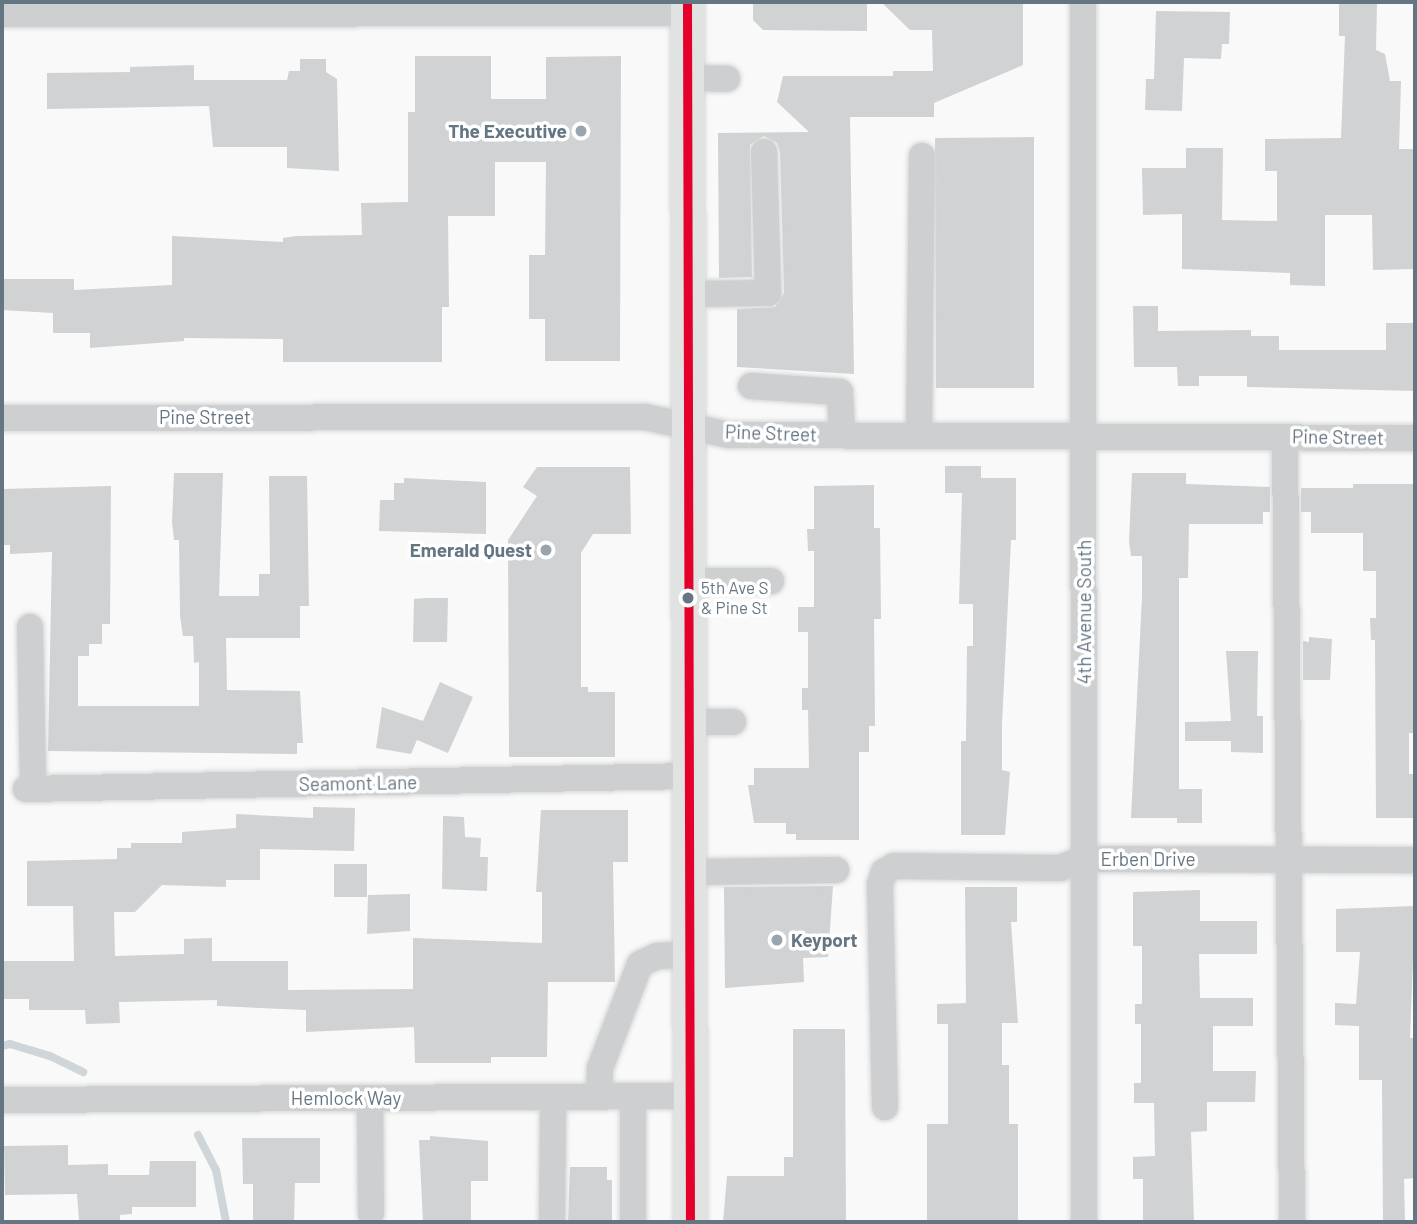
<!DOCTYPE html>
<style>
body{margin:0}
#map{position:relative;width:1417px;height:1224px;overflow:hidden;background:#f9f9f9;font-family:Barlow,sans-serif}
div>[style]{position:absolute}
.stream>*{height:8px;margin:-4px;padding:0 4px;transform-origin:4px;border-radius:4px;background:#ced6d9}
.building>*{inset:0;background:#d0d2d3}
.roads{filter:drop-shadow(0 0 2px #d5d6d7) drop-shadow(0 0 2px #d5d6d7)}
.minor>*{height:26px;margin:-13px;padding:0 13px;transform-origin:13px;border-radius:13px;background:#cecfd0}
.major>*{height:33px;margin:-16.5px;padding:0 16.5px;transform-origin:16.5px;border-radius:16.5px;background:#e1e2e2}
.bus-1>*{height:9px;margin:-4.5px;padding:0 4.5px;transform-origin:4.5px;border-radius:4.5px;background:#e4002b}
.dots>*{width:19px;height:19px;translate:-50% -50%;box-sizing:border-box;border:4px solid #fff;border-radius:50%}
span{translate:-50% -50%;white-space:nowrap;text-align:center;line-height:1.15;-webkit-text-stroke:7px #fff;paint-order:stroke}
.bus-label{font-size:17px;color:#657683}
.left{translate:0 -50%;text-align:left}
.poi-label{font-size:19px;color:#657683;font-weight:700}
.right{translate:-100% -50%;text-align:right}
.street-label{font-size:19px;color:#657683}
.frame{position:absolute;inset:0;border:4px solid #657683;pointer-events:none}
</style>
<div id="map">
<div class="stream">
<div style="left:2px;top:1046px;width:8px;rotate:-14deg"></div>
<div style="left:10px;top:1044px;width:42px;rotate:16.7deg"></div>
<div style="left:50px;top:1056px;width:37px;rotate:26deg"></div>
<div style="left:198px;top:1135px;width:39px;rotate:63deg"></div>
<div style="left:216px;top:1170px;width:53px;rotate:79.1deg"></div>
</div>
<div class="building">
<div style="clip-path:polygon(753px 2px,867px 2px,867px 31px,763px 30px,753px 20px)"></div>
<div style="clip-path:polygon(881px 2px,1023px 2px,1023px 65px,934px 103px,934px 117px,850px 117px,854px 374px,737px 367px,737px 309px,775px 307px,784px 293px,780px 152px,777px 143px,764px 136px,750px 145px,752px 277px,719px 278px,718px 133px,809px 132px,777px 102px,783px 76px,893px 76px,893px 71px,933px 71px,932px 30px,910px 30px)"></div>
<div style="clip-path:polygon(1339px 2px,1377px 2px,1376px 50px,1385px 54px,1390px 81px,1401px 81px,1399px 149px,1415px 149px,1415px 269px,1373px 270px,1372px 215px,1325px 215px,1325px 286px,1290px 285px,1290px 273px,1182px 269px,1182px 214px,1143px 215px,1142px 168px,1186px 168px,1186px 148px,1223px 148px,1222px 220px,1277px 221px,1277px 171px,1265px 171px,1265px 139px,1341px 138px,1345px 36px,1339px 36px)"></div>
<div style="clip-path:polygon(1156px 11px,1230px 12px,1229px 44px,1222px 44px,1221px 59px,1184px 58px,1182px 111px,1145px 110px,1146px 79px,1154px 79px)"></div>
<div style="clip-path:polygon(415px 56px,491px 56px,491px 99px,546px 99px,546px 57px,621px 56px,620px 361px,545px 361px,545px 319px,529px 319px,529px 255px,545px 255px,546px 162px,495px 162px,495px 216px,448px 216px,449px 307px,442px 307px,442px 362px,283px 362px,283px 339px,184px 338px,184px 341px,90px 348px,90px 333px,53px 333px,53px 313px,2px 310px,2px 279px,74px 279px,74px 290px,172px 285px,172px 236px,283px 242px,283px 238px,296px 236px,362px 235px,361px 203px,408px 202px,408px 112px,415px 112px)"></div>
<div style="clip-path:polygon(300px 59px,326px 59px,326px 72px,337px 79px,339px 171px,287px 168px,287px 147px,213px 147px,209px 106px,47px 109px,47px 73px,130px 72px,130px 67px,194px 65px,194px 80px,287px 80px,289px 71px,300px 71px)"></div>
<div style="clip-path:polygon(1034px 137px,1034px 388px,936px 388px,935px 138px)"></div>
<div style="clip-path:polygon(1133px 306px,1158px 306px,1158px 331px,1251px 330px,1251px 336px,1279px 336px,1279px 350px,1386px 350px,1386px 323px,1415px 323px,1415px 391px,1247px 387px,1247px 376px,1199px 376px,1199px 386px,1178px 386px,1177px 367px,1134px 367px)"></div>
<div style="clip-path:polygon(945px 466px,981px 466px,981px 478px,1016px 478px,1016px 540px,1011px 540px,1002px 724px,1002px 770px,1010px 772px,1005px 835px,961px 835px,961px 741px,966px 741px,967px 646px,973px 646px,973px 604px,959px 604px,962px 493px,945px 493px)"></div>
<div style="clip-path:polygon(537px 467px,630px 467px,631px 534px,593px 534px,581px 553px,581px 687px,588px 687px,588px 692px,615px 692px,615px 757px,509px 757px,508px 540px,537px 496px,523px 487px)"></div>
<div style="clip-path:polygon(174px 473px,223px 473px,219px 596px,259px 596px,259px 574px,270px 574px,269px 476px,307px 476px,309px 606px,300px 606px,300px 638px,226px 638px,227px 690px,300px 691px,303px 743px,297px 743px,297px 754px,48px 751px,52px 552px,10px 554px,10px 545px,2px 545px,2px 489px,111px 486px,110px 624px,102px 624px,102px 644px,89px 644px,89px 656px,78px 656px,78px 706px,199px 706px,199px 662px,194px 663px,193px 636px,183px 636px,180px 616px,179px 540px,174px 540px,172px 522px)"></div>
<div style="clip-path:polygon(1132px 473px,1186px 473px,1186px 484px,1270px 487px,1270px 512px,1263px 512px,1263px 524px,1189px 524px,1188px 578px,1179px 578px,1179px 789px,1202px 789px,1202px 823px,1177px 823px,1177px 818px,1131px 818px,1142px 597px,1142px 556px,1131px 556px,1129px 542px)"></div>
<div style="clip-path:polygon(404px 478px,486px 482px,486px 534px,379px 531px,380px 500px,394px 500px,394px 483px,404px 483px)"></div>
<div style="clip-path:polygon(1353px 484px,1415px 484px,1415px 733px,1409px 733px,1409px 774px,1415px 774px,1415px 818px,1376px 818px,1375px 640px,1371px 640px,1370px 618px,1376px 618px,1376px 571px,1363px 571px,1363px 533px,1311px 533px,1311px 512px,1301px 512px,1301px 488px,1353px 488px)"></div>
<div style="clip-path:polygon(874px 485px,874px 528px,880px 528px,881px 619px,874px 619px,875px 726px,869px 726px,869px 752px,859px 752px,859px 840px,796px 840px,796px 834px,786px 834px,786px 823px,754px 823px,748px 785px,754px 785px,754px 768px,809px 768px,808px 710px,802px 710px,802px 688px,808px 688px,808px 632px,798px 632px,798px 607px,814px 607px,814px 551px,808px 551px,807px 529px,814px 529px,814px 486px)"></div>
<div style="clip-path:polygon(427px 598px,448px 598px,447px 642px,413px 642px,414px 599px)"></div>
<div style="clip-path:polygon(1309px 637px,1332px 639px,1330px 680px,1303px 680px,1303px 641px,1309px 642px)"></div>
<div style="clip-path:polygon(1226px 651px,1258px 651px,1257px 716px,1263px 716px,1263px 753px,1231px 752px,1231px 741px,1185px 741px,1185px 722px,1231px 721px)"></div>
<div style="clip-path:polygon(440px 682px,473px 697px,448px 753px,417px 740px,411px 754px,376px 748px,382px 707px,423px 721px)"></div>
<div style="clip-path:polygon(313px 807px,355px 808px,354px 851px,260px 849px,260px 880px,226px 880px,226px 887px,162px 885px,135px 912px,114px 912px,115px 956px,184px 954px,184px 939px,212px 938px,212px 961px,288px 961px,288px 990px,413px 989px,413px 938px,542px 943px,542px 892px,536px 892px,541px 810px,628px 810px,628px 862px,613px 862px,615px 982px,548px 982px,547px 1057px,491px 1057px,491px 1063px,415px 1063px,414px 1027px,306px 1032px,306px 1010px,217px 1006px,217px 1000px,119px 1002px,120px 1023px,86px 1024px,85px 1010px,29px 1010px,29px 999px,2px 999px,2px 961px,74px 961px,73px 906px,27px 906px,27px 861px,117px 859px,117px 848px,131px 848px,131px 843px,182px 843px,182px 832px,236px 828px,236px 814px,313px 818px)"></div>
<div style="clip-path:polygon(443px 816px,464px 817px,465px 837px,481px 838px,480px 857px,488px 857px,487px 891px,442px 889px)"></div>
<div style="clip-path:polygon(334px 864px,367px 864px,367px 897px,334px 897px)"></div>
<div style="clip-path:polygon(833px 886px,828px 957px,803px 958px,804px 982px,725px 988px,724px 887px)"></div>
<div style="clip-path:polygon(965px 887px,1017px 887px,1017px 922px,1011px 922px,1018px 1023px,1002px 1023px,1002px 1065px,1009px 1065px,1009px 1124px,1018px 1124px,1018px 1222px,927px 1222px,927px 1124px,948px 1124px,948px 1024px,937px 1024px,937px 1004px,966px 1003px)"></div>
<div style="clip-path:polygon(1200px 890px,1200px 921px,1257px 921px,1257px 954px,1199px 954px,1200px 998px,1253px 998px,1253px 1026px,1213px 1026px,1213px 1071px,1256px 1071px,1255px 1102px,1207px 1102px,1207px 1131px,1191px 1132px,1194px 1222px,1143px 1222px,1143px 1179px,1133px 1179px,1133px 1157px,1155px 1156px,1154px 1103px,1134px 1103px,1134px 1083px,1141px 1083px,1141px 1024px,1135px 1024px,1135px 1004px,1142px 1004px,1142px 946px,1133px 946px,1133px 892px)"></div>
<div style="clip-path:polygon(410px 894px,410px 931px,367px 934px,368px 895px)"></div>
<div style="clip-path:polygon(1415px 906px,1410px 1038px,1415px 1038px,1415px 1178px,1404px 1179px,1405px 1222px,1383px 1222px,1382px 1080px,1359px 1080px,1359px 1026px,1335px 1025px,1335px 1003px,1356px 1004px,1360px 952px,1336px 952px,1336px 909px)"></div>
<div style="clip-path:polygon(793px 1029px,845px 1029px,846px 1222px,723px 1222px,727px 1176px,784px 1176px,784px 1157px,793px 1157px)"></div>
<div style="clip-path:polygon(430px 1136px,488px 1141px,488px 1181px,471px 1181px,471px 1222px,423px 1222px,419px 1140px,430px 1140px)"></div>
<div style="clip-path:polygon(242px 1138px,320px 1138px,320px 1183px,295px 1183px,294px 1222px,253px 1222px,253px 1184px,243px 1184px)"></div>
<div style="clip-path:polygon(68px 1145px,68px 1165px,108px 1164px,108px 1175px,149px 1175px,150px 1161px,196px 1161px,196px 1207px,132px 1207px,132px 1214px,120px 1215px,120px 1220px,79px 1220px,77px 1194px,5px 1195px,4px 1146px)"></div>
<div style="clip-path:polygon(570px 1167px,607px 1167px,607px 1180px,612px 1180px,612px 1222px,568px 1222px)"></div>
</div>
<div class="roads">
<div class="minor">
<div style="left:1083px;top:2px;width:1220px;rotate:89.95deg"></div>
<div style="left:2px;top:14px;width:685px;rotate:-0.08deg"></div>
<div style="left:688px;top:78px;width:39px;rotate:1deg"></div>
<div style="left:689px;top:294px;width:79px;rotate:-0.7deg"></div>
<div style="left:768px;top:293px;width:141px;rotate:-91.6deg"></div>
<div style="left:751px;top:386px;width:89px;rotate:3.9deg"></div>
<div style="left:840px;top:392px;width:43px;rotate:87.3deg"></div>
<div style="left:2px;top:418px;width:643px;rotate:-0.09deg"></div>
<div style="left:645px;top:417px;width:86px;rotate:12.1deg"></div>
<div style="left:729px;top:435px;width:686px;rotate:0.25deg"></div>
<div style="left:919px;top:433px;width:277px;rotate:-89.4deg"></div>
<div style="left:1285px;top:437px;width:785px;rotate:89.49deg"></div>
<div style="left:690px;top:581px;width:81px"></div>
<div style="left:30px;top:627px;width:162px;rotate:88.9deg"></div>
<div style="left:690px;top:722px;width:43px"></div>
<div style="left:26px;top:789px;width:663px;rotate:-1.12deg"></div>
<div style="left:690px;top:872px;width:146px;rotate:-0.8deg"></div>
<div style="left:599px;top:1097px;width:29px;rotate:-88deg"></div>
<div style="left:600px;top:1068px;width:111px;rotate:-69deg"></div>
<div style="left:640px;top:964px;width:19px;rotate:-25deg"></div>
<div style="left:657px;top:956px;width:33px;rotate:-2deg"></div>
<div style="left:370px;top:1098px;width:115px;rotate:89.5deg"></div>
<div style="left:633px;top:1098px;width:124px;rotate:90deg"></div>
<div style="left:2px;top:1100px;width:688px;rotate:-0.33deg"></div>
<div style="left:885px;top:1107px;width:223px;rotate:-91.3deg"></div>
<div style="left:880px;top:884px;width:13px;rotate:-72deg"></div>
<div style="left:884px;top:872px;width:12px;rotate:-31deg"></div>
<div style="left:894px;top:866px;width:166px;rotate:0.7deg"></div>
<div style="left:1060px;top:868px;width:26px;rotate:-21deg"></div>
<div style="left:1084px;top:859px;width:331px;rotate:0.2deg"></div>
<div style="left:552px;top:1222px;width:125px;rotate:-89.5deg"></div>
</div>
<div class="major">
<div style="left:687px;top:2px;width:1220px;rotate:89.86deg"></div>
</div>
</div>
<div class="bus-1">
<div style="left:687px;top:2px;width:1220px;rotate:89.86deg"></div>
</div>
<div class="dots">
<div style="left:581px;top:131px;background:#99a4ac"></div>
<div style="left:546px;top:550px;background:#99a4ac"></div>
<div style="left:688px;top:598px;background:#657683"></div>
<div style="left:777px;top:940px;background:#99a4ac"></div>
</div>
<div class="bus-label">
<span class="left" style="left:701px;top:598px">5th Ave S<br>&amp; Pine St</span>
</div>
<div class="poi-label">
<span class="right" style="left:567px;top:131px">The Executive</span>
<span class="right" style="left:532px;top:550px">Emerald Quest</span>
<span class="left" style="left:791px;top:940px">Keyport</span>
</div>
<div class="street-label">
<span style="left:205px;top:417px">Pine Street</span>
<span style="left:771px;top:433px;rotate:2deg">Pine Street</span>
<span style="left:1338px;top:437px;rotate:1deg">Pine Street</span>
<span style="left:1084px;top:612px;rotate:-90deg">4th Avenue South</span>
<span style="left:358px;top:783px;rotate:-1deg">Seamont Lane</span>
<span style="left:1148px;top:859px">Erben Drive</span>
<span style="left:346px;top:1098px">Hemlock Way</span>
</div>
<div class="frame"></div>
</div>
